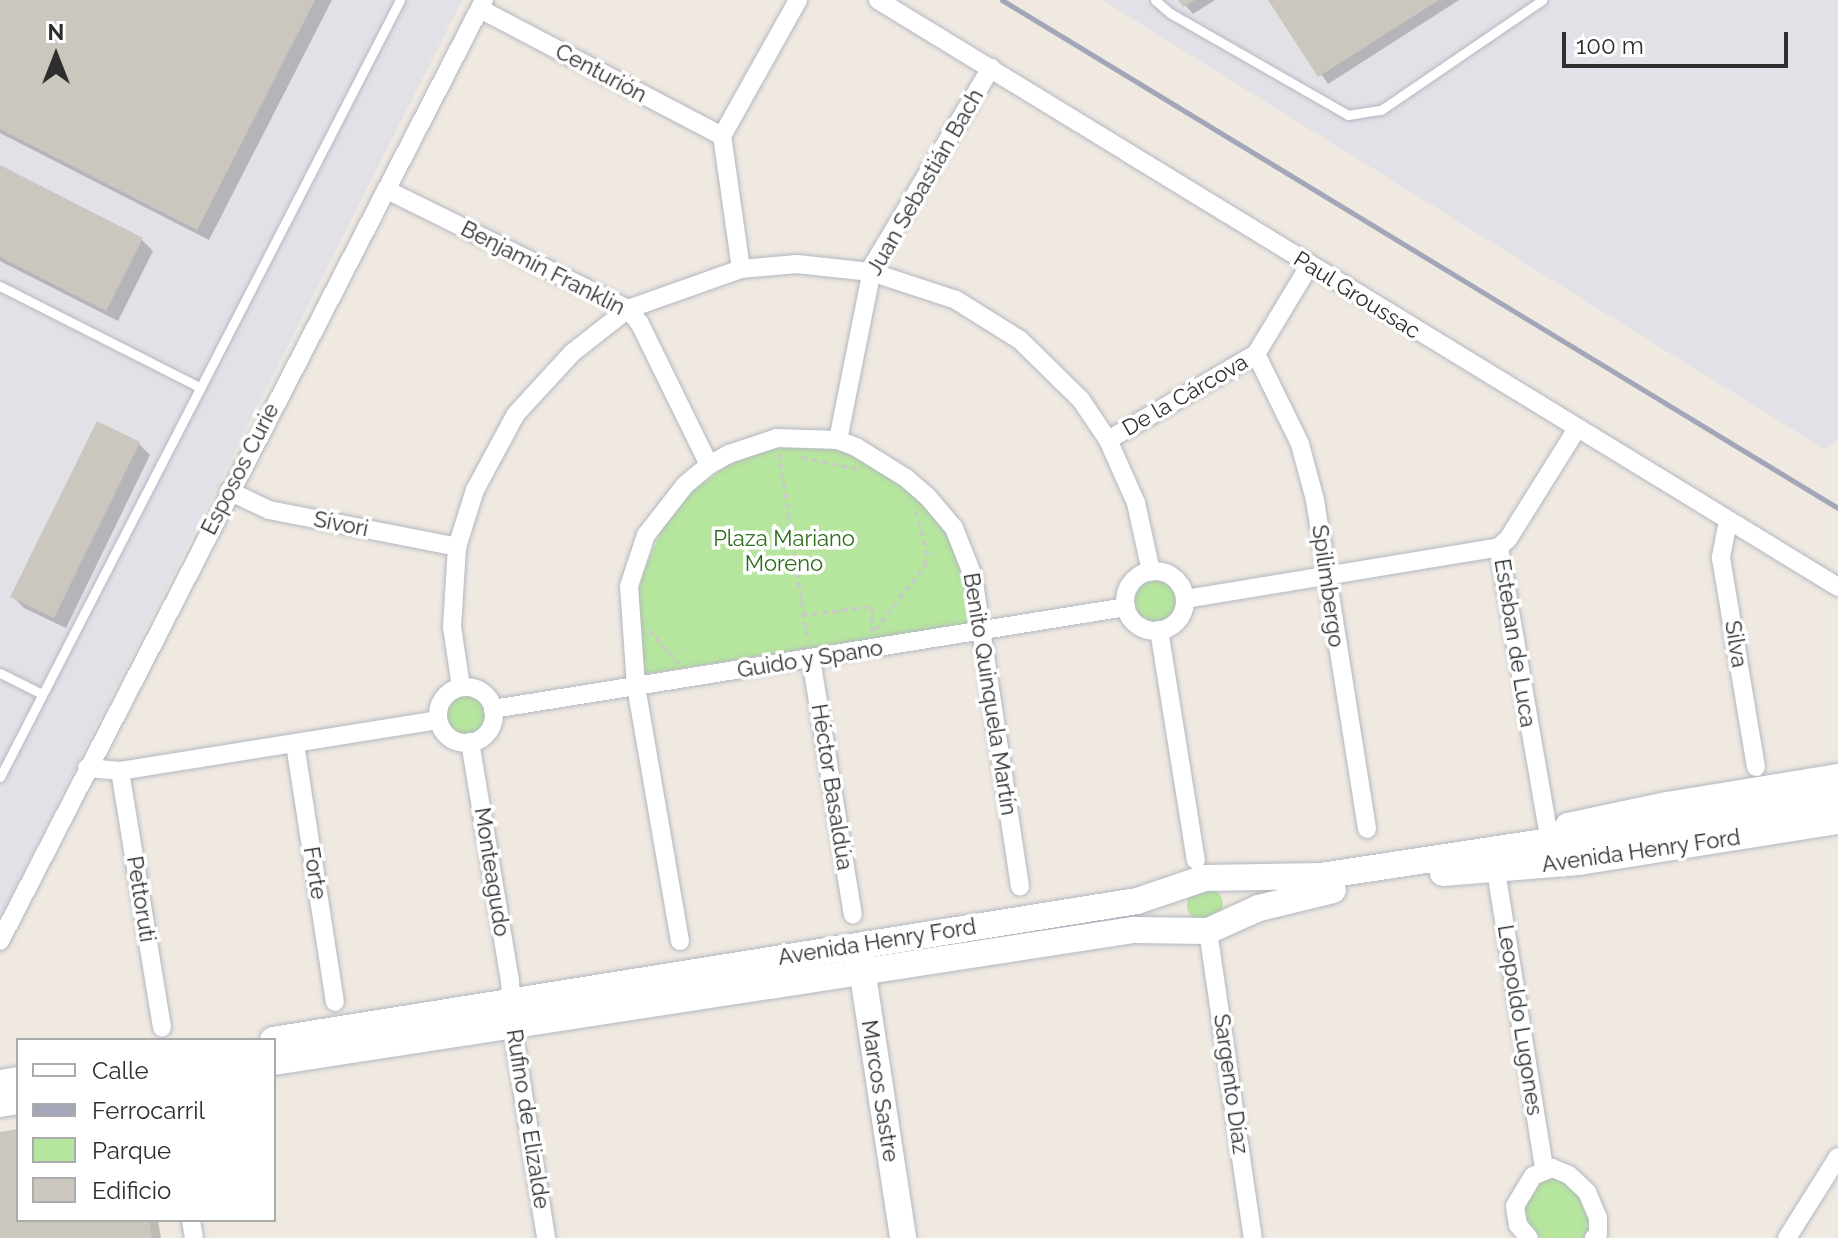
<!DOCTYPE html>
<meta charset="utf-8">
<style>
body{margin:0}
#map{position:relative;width:1838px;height:1238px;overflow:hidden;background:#efe9e1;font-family:Raleway,sans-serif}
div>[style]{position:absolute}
.industrial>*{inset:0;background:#e3e1e8}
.green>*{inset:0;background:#b6e59e}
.round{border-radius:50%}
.shadow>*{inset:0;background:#0003}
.building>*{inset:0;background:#cbc7bf}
.path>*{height:3px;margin-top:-1.5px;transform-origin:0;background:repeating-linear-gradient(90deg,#c9c9c9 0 6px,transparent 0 10px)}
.roads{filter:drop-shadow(0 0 2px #b4b7c1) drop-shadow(0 0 2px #b4b7c1)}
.lane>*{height:9px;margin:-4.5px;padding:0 4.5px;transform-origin:4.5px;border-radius:4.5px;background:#fff}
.street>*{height:18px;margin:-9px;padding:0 9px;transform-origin:9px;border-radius:9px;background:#fff}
.street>.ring{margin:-9px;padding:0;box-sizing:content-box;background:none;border:18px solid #fff;border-radius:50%}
.secondary>*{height:26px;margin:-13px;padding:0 13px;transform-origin:13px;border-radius:13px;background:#fff}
.rail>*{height:5px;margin:-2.5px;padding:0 2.5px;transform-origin:2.5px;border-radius:2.5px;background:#a3a6b8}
span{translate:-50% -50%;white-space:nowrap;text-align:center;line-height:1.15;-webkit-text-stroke:7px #fff;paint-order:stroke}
.street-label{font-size:22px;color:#2e2e2e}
.park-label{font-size:22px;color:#2c6e1b}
.legend{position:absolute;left:16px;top:1038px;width:260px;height:184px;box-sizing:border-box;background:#fff;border:2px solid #ababab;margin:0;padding:10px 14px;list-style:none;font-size:24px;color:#2e2e2e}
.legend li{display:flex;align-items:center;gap:16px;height:40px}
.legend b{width:40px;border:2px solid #ababab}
.north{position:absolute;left:16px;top:16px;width:80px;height:80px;-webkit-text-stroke:6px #fff;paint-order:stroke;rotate:0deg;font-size:22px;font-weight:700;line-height:32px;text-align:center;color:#2e2e2e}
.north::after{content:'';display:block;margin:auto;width:28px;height:36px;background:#2e2e2e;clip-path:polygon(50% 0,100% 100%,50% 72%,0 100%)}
.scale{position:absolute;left:1562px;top:32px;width:226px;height:36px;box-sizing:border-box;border:4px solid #2e2e2e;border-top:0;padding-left:10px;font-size:24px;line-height:28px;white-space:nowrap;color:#2e2e2e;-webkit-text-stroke:6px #fff;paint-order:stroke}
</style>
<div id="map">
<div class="industrial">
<div style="clip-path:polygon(0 0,462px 0,0 918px)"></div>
<div style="clip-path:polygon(1102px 0,1838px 0,1838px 440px,1824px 449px)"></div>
</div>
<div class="green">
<div style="clip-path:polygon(811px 445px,841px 448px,919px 493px,960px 548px,975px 623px,645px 674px,638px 625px,638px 598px,643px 573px,667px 517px,687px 495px,735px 460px,759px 451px)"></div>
<div class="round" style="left:1135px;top:580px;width:42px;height:42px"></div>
<div class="round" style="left:445px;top:694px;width:42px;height:42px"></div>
<div class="round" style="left:1187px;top:887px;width:36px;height:36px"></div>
<div style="clip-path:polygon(1556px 1175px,1585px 1200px,1591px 1227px,1583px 1238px,1541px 1238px,1528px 1230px,1520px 1207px,1537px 1182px)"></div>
</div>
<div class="shadow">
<div style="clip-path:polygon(0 0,332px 0,209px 240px,0 133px)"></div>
<div style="clip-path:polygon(1181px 0,1215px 0,1193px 14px)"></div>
<div style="clip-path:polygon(1270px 0,1459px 0,1328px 84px)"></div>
<div style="clip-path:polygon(0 168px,142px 240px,153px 251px,118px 321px,0 261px)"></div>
<div style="clip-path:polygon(98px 424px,139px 444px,150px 455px,66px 628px,24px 608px,13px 597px)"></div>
<div style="clip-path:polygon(18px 1131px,18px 1220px,158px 1220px,161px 1238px,0 1238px,0 1134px)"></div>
</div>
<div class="building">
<div style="clip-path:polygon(0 0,315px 0,197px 230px,0 129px)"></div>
<div style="clip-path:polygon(1178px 0,1195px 0,1183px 7px)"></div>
<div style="clip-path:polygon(1268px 0,1439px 0,1318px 77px)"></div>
<div style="clip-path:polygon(0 165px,143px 238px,106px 311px,0 257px)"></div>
<div style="clip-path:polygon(97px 421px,140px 442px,54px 618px,10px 597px)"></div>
<div style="clip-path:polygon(18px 1129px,18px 1220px,149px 1220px,152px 1238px,0 1238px,0 1132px)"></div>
</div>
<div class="path">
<div style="left:779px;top:453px;width:192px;rotate:81.3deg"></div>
<div style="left:802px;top:457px;width:56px;rotate:12.3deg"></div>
<div style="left:802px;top:615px;width:71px;rotate:-7.3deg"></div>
<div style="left:872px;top:606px;width:26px;rotate:90deg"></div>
<div style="left:649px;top:630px;width:45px;rotate:47.7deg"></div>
<div style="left:875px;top:630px;width:82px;rotate:-52.4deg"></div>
<div style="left:925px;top:565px;width:10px;rotate:-73deg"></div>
<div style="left:928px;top:555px;width:48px;rotate:-105.8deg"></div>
</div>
<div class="roads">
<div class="lane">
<div style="left:1155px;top:0;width:20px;rotate:41deg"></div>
<div style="left:1170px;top:13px;width:205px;rotate:29.8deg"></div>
<div style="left:1348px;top:115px;width:33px;rotate:-9deg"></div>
<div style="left:1381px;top:110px;width:195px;rotate:-34.3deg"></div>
<div style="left:0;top:286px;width:225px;rotate:26.9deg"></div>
<div style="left:0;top:673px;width:47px;rotate:26.6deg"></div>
<div style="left:0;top:777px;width:874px;rotate:-62.76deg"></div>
</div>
<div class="street">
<div style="left:878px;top:0;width:1125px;rotate:31.44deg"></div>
<div style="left:480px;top:9px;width:273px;rotate:27.7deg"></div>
<div style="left:387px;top:190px;width:269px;rotate:26.3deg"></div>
<div style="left:628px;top:309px;width:19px;rotate:51deg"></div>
<div style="left:640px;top:324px;width:157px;rotate:63.9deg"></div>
<div style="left:741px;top:269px;width:134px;rotate:-98.1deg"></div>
<div style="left:722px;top:136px;width:156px;rotate:-60.8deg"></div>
<div style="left:1256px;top:354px;width:100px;rotate:63.9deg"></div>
<div style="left:1300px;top:444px;width:58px;rotate:75deg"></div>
<div style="left:1315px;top:500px;width:333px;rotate:81deg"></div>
<div style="left:838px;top:440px;width:178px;rotate:-78.7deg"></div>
<div style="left:873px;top:265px;width:230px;rotate:-59.1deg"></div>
<div style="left:1108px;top:440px;width:171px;rotate:-30.2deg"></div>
<div style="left:1256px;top:354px;width:103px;rotate:-58.9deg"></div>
<div style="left:229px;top:491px;width:44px;rotate:25.4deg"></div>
<div style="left:269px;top:510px;width:192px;rotate:11.1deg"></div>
<div style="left:1728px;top:521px;width:38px;rotate:101deg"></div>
<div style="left:1721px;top:558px;width:212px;rotate:80.5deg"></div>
<div class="ring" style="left:1125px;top:571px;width:42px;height:42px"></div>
<div style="left:1186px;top:599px;width:317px;rotate:-9.4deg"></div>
<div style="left:1159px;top:630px;width:233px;rotate:80.9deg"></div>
<div style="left:811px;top:659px;width:259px;rotate:80.7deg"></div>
<div class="ring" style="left:438px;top:687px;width:38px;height:38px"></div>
<div style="left:461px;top:687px;width:61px;rotate:-98.5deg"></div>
<div style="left:452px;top:627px;width:80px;rotate:-86.4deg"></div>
<div style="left:457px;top:547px;width:60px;rotate:-72.5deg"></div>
<div style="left:475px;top:490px;width:86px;rotate:-61.7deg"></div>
<div style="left:516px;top:414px;width:83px;rotate:-47.4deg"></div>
<div style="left:572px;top:353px;width:71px;rotate:-38.2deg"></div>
<div style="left:628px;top:309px;width:120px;rotate:-19.5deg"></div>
<div style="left:741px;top:269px;width:56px;rotate:-5.1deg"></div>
<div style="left:797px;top:264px;width:74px;rotate:6.2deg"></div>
<div style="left:871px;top:272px;width:89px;rotate:18.2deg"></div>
<div style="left:956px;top:300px;width:75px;rotate:32deg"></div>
<div style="left:1020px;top:340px;width:86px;rotate:44.5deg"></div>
<div style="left:1081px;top:400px;width:48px;rotate:56deg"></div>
<div style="left:1108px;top:440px;width:69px;rotate:66deg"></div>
<div style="left:1136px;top:503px;width:70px;rotate:77.6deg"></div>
<div style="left:493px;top:709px;width:641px;rotate:-9.15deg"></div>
<div style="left:470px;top:742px;width:242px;rotate:80.5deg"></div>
<div style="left:510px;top:981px;width:44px;rotate:87.4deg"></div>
<div style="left:512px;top:1025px;width:216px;rotate:80.9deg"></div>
<div style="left:295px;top:744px;width:261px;rotate:81.2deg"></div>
<div style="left:87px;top:768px;width:33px;rotate:5deg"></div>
<div style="left:120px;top:771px;width:322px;rotate:-9.1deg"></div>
<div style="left:120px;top:771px;width:260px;rotate:80.7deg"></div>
<div style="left:1548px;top:831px;width:288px;rotate:-99.8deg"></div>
<div style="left:1499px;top:547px;width:12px;rotate:-42deg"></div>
<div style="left:1508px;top:539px;width:128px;rotate:-58deg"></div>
<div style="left:1496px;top:871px;width:302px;rotate:80.8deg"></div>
<div style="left:1208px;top:931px;width:310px;rotate:81.7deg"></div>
<div style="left:0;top:941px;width:1058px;rotate:-62.78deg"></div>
<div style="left:680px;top:941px;width:259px;rotate:-99.8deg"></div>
<div style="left:636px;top:686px;width:100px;rotate:-94deg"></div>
<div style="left:629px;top:586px;width:54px;rotate:-71.6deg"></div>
<div style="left:646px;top:535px;width:63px;rotate:-52deg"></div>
<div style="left:685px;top:485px;width:31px;rotate:-40deg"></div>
<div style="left:709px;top:465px;width:23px;rotate:-29deg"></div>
<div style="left:729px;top:454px;width:51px;rotate:-18.4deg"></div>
<div style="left:777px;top:438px;width:61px;rotate:1.9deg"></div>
<div style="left:838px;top:440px;width:19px;rotate:21deg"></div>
<div style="left:856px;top:447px;width:59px;rotate:31.8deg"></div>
<div style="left:906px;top:478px;width:28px;rotate:41deg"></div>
<div style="left:927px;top:496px;width:42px;rotate:49.8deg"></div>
<div style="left:954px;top:528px;width:52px;rotate:68.4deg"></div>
<div style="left:973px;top:576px;width:314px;rotate:81.4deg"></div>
<div style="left:191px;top:1220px;width:18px;rotate:81deg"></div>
<div style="left:1529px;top:1238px;width:17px;rotate:-130deg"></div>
<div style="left:1518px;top:1225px;width:19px;rotate:-99deg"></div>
<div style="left:1515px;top:1206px;width:35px;rotate:-59deg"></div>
<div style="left:1533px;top:1176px;width:21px;rotate:-23deg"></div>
<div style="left:1552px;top:1168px;width:18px;rotate:22deg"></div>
<div style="left:1569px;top:1175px;width:25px;rotate:43deg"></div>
<div style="left:1587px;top:1192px;width:28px;rotate:67deg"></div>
<div style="left:1598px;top:1218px;width:16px;rotate:90deg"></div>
<div style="left:1598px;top:1234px;width:6px;rotate:135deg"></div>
<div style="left:1787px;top:1238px;width:96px;rotate:-57.8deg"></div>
</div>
<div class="secondary">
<div style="left:1568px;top:826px;width:101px;rotate:-12deg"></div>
<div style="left:1667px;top:805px;width:173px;rotate:-9.3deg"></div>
<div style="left:1443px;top:873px;width:136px;rotate:-4.6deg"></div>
<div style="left:1579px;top:862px;width:262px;rotate:-9deg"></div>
<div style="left:860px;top:956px;width:285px;rotate:81.3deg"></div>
<div style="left:273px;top:1040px;width:875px;rotate:-9.14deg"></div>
<div style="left:1137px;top:901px;width:72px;rotate:-18.7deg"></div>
<div style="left:1205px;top:878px;width:116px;rotate:-1deg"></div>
<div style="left:1321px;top:876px;width:523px;rotate:-8.69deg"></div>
<div style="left:274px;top:1062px;width:870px;rotate:-8.73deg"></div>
<div style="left:1134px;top:930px;width:74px;rotate:0.8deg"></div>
<div style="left:1208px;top:931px;width:56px;rotate:-24.3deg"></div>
<div style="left:1259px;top:908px;width:76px;rotate:-13.7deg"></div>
<div style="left:0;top:1083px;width:18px;rotate:-9deg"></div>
<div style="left:0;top:1104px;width:18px;rotate:-9deg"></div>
</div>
</div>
<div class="rail">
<div style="left:1002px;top:0;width:978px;rotate:31.29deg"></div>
</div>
<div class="street-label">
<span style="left:601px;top:73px;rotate:28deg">Centurión</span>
<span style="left:925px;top:182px;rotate:-60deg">Juan Sebastián Bach</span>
<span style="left:543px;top:268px;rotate:27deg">Benjamín Franklin</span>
<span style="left:1357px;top:295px;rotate:32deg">Paul Groussac</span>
<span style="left:1185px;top:395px;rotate:-30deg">De la Cárcova</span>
<span style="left:240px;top:469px;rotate:-63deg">Esposos Curie</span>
<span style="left:341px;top:524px;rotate:11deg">Sívori</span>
<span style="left:1328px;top:586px;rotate:82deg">Spilimbergo</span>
<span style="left:1515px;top:643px;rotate:81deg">Esteban de Luca</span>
<span style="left:1736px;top:644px;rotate:81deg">Silva</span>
<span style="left:810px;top:659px;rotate:-9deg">Guido y Spano</span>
<span style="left:990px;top:694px;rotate:81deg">Benito Quinquela Martín</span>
<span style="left:832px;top:787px;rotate:81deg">Héctor Basaldúa</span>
<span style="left:1641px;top:851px;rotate:-8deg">Avenida Henry Ford</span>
<span style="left:492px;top:872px;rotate:81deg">Monteagudo</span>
<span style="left:315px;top:873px;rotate:81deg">Forte</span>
<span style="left:141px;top:899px;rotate:81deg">Pettoruti</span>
<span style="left:877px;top:942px;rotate:-9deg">Avenida Henry Ford</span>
<span style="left:1520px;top:1020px;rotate:81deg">Leopoldo Lugones</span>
<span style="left:1231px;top:1084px;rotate:82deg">Sargento Díaz</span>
<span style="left:880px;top:1091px;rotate:81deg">Marcos Sastre</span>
<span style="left:528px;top:1119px;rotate:81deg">Rufino de Elizalde</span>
</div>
<div class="park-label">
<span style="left:784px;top:551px">Plaza Mariano<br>Moreno</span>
</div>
<ul class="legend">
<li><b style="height:10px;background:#fff"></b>Calle</li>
<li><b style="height:10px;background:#a3a6b8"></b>Ferrocarril</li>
<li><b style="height:22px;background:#b6e59e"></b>Parque</li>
<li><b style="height:22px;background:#cbc7bf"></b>Edificio</li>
</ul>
<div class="north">N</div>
<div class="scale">100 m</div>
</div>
